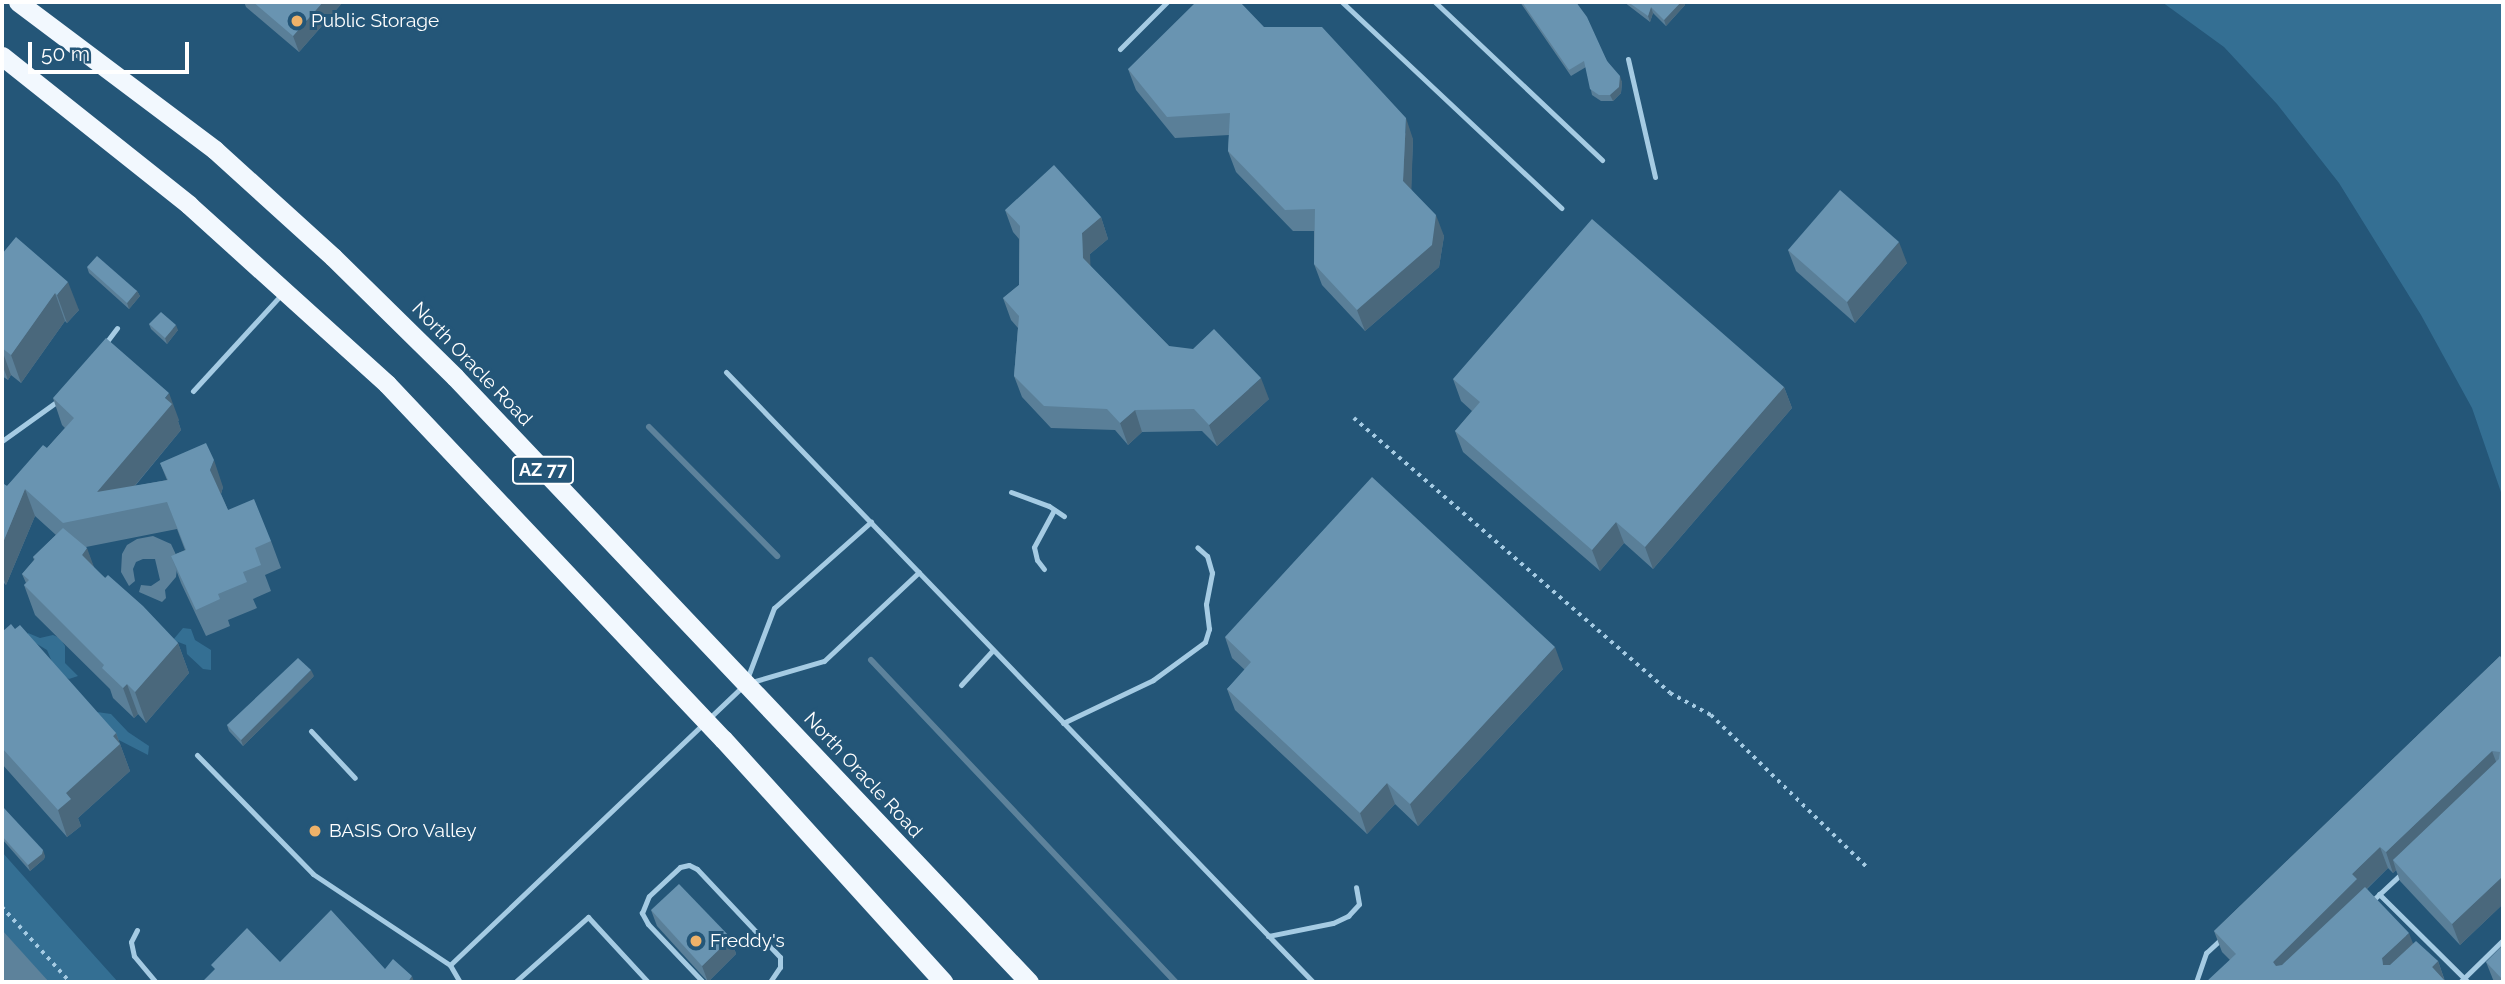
<!DOCTYPE html>
<style>
body{margin:0}
#map{position:relative;width:2505px;height:984px;overflow:hidden;background:#245678;font-family:Raleway,sans-serif}
div>[style]{position:absolute}
.green>*{inset:0;background:#346f93}
.water>*{inset:0;background:#5d829b}
.stream>*{height:6px;margin:-3px;padding:0 3px;transform-origin:3px;border-radius:3px;background:#5d829b}
.path>*{height:3.5px;margin-top:-1.75px;transform-origin:0;background:repeating-linear-gradient(90deg,#a5cbe3 0 3.5px,transparent 0 8.5px)}
.service>*{height:5px;margin:-2.5px;padding:0 2.5px;transform-origin:2.5px;border-radius:2.5px;background:#a5cbe3}
.trunk>*{height:19px;margin:-9.5px;padding:0 9.5px;transform-origin:9.5px;border-radius:9.5px;background:#f2f8fe}
.wall>*{inset:0;background:#5a7f98}
.shaded-wall>*{inset:0;background:#4a687c}
.building>*{inset:0;background:#6994b1}
.dots>*{width:19px;height:19px;translate:-50% -50%;box-sizing:border-box;border:4px solid #245678;border-radius:50%}
span{translate:-50% -50%;white-space:nowrap;text-align:center;line-height:1.15;-webkit-text-stroke:6px #245678;paint-order:stroke}
.shield-label span{padding:2px 5px;background:#245678;border:2px solid;border-radius:5px;-webkit-text-stroke-width:0}
.shield-label{font-size:18px;color:#fff;font-weight:700}
.poi-label{font-size:19px;color:#fff}
.left{translate:0 -50%;text-align:left}
.street-label{font-size:19px;color:#fff}
.frame{position:absolute;inset:0;border:4px solid #fff;pointer-events:none}
.scale{position:absolute;left:28px;top:42px;width:161px;height:32px;box-sizing:border-box;border:4px solid #fff;border-top:0;padding-left:9px;font-size:21px;line-height:24px;white-space:nowrap;color:#fff;-webkit-text-stroke:5px #245678;paint-order:stroke}
</style>
<div id="map">
<div class="green">
<div style="clip-path:polygon(2162px 2px,2503px 2px,2503px 498px,2472px 408px,2421px 315px,2339px 183px,2277px 104px,2224px 47px)"></div>
<div style="clip-path:polygon(183px 628px,191px 629px,195px 640px,211px 650px,211px 670px,203px 669px,187px 654px,186px 645px,173px 640px)"></div>
<div style="clip-path:polygon(28px 633px,40px 638px,53px 635px,60px 638px,65px 646px,65px 663px,78px 676px,69px 679px,56px 671px,47px 650px,27px 638px)"></div>
<div style="clip-path:polygon(97px 712px,111px 714px,128px 732px,149px 746px,148px 755px,111px 736px)"></div>
<div style="clip-path:polygon(2px 852px,74px 933px,118px 982px,2px 982px)"></div>
</div>
<div class="water">
<div style="clip-path:polygon(153px 536px,171px 544px,178px 559px,176px 577px,165px 590px,166px 598px,162px 602px,139px 592px,141px 585px,151px 586px,160px 580px,155px 559px,143px 559px,136px 562px,133px 569px,135px 581px,129px 586px,121px 572px,122px 554px,127px 545px,137px 539px)"></div>
<div style="clip-path:polygon(2px 930px,49px 982px,2px 982px)"></div>
</div>
<div class="stream">
<div style="left:649px;top:427px;width:182px;rotate:45.2deg"></div>
<div style="left:871px;top:660px;width:444px;rotate:46.6deg"></div>
</div>
<div class="path">
<div style="left:1354px;top:418px;width:419px;rotate:41deg"></div>
<div style="left:1670px;top:693px;width:47px;rotate:28.2deg"></div>
<div style="left:1711px;top:715px;width:218px;rotate:44.3deg"></div>
<div style="left:2px;top:907px;width:101px;rotate:47.8deg"></div>
</div>
<div class="service">
<div style="left:1342px;top:2px;width:301px;rotate:43.2deg"></div>
<div style="left:1435px;top:2px;width:230px;rotate:43.4deg"></div>
<div style="left:1120px;top:49px;width:66px;rotate:-45deg"></div>
<div style="left:1628px;top:59px;width:121px;rotate:77.1deg"></div>
<div style="left:105px;top:344px;width:20px;rotate:-53deg"></div>
<div style="left:726px;top:372px;width:847px;rotate:46.1deg"></div>
<div style="left:193px;top:391px;width:130px;rotate:-47.5deg"></div>
<div style="left:2px;top:441px;width:70px;rotate:-35.7deg"></div>
<div style="left:1011px;top:492px;width:40px;rotate:20.2deg"></div>
<div style="left:1049px;top:506px;width:18px;rotate:34deg"></div>
<div style="left:1044px;top:569px;width:11px;rotate:-128deg"></div>
<div style="left:1037px;top:560px;width:13px;rotate:-103deg"></div>
<div style="left:1034px;top:547px;width:42px;rotate:-61.6deg"></div>
<div style="left:747px;top:679px;width:76px;rotate:-69.2deg"></div>
<div style="left:774px;top:608px;width:130px;rotate:-41.6deg"></div>
<div style="left:752px;top:682px;width:75px;rotate:-16.3deg"></div>
<div style="left:824px;top:661px;width:130px;rotate:-43.1deg"></div>
<div style="left:961px;top:685px;width:47px;rotate:-47.6deg"></div>
<div style="left:1063px;top:723px;width:100px;rotate:-25.5deg"></div>
<div style="left:1153px;top:680px;width:64px;rotate:-36.2deg"></div>
<div style="left:1205px;top:642px;width:14px;rotate:-73deg"></div>
<div style="left:1209px;top:629px;width:25px;rotate:-97deg"></div>
<div style="left:1206px;top:604px;width:32px;rotate:-79deg"></div>
<div style="left:1212px;top:573px;width:18px;rotate:-106deg"></div>
<div style="left:1207px;top:556px;width:13px;rotate:-138deg"></div>
<div style="left:311px;top:731px;width:64px;rotate:46.9deg"></div>
<div style="left:197px;top:755px;width:166px;rotate:45.7deg"></div>
<div style="left:313px;top:874px;width:164px;rotate:33.6deg"></div>
<div style="left:450px;top:965px;width:20px;rotate:60deg"></div>
<div style="left:2379px;top:894px;width:125px;rotate:44.7deg"></div>
<div style="left:2371px;top:902px;width:42px;rotate:-43.1deg"></div>
<div style="left:137px;top:930px;width:13px;rotate:117deg"></div>
<div style="left:131px;top:942px;width:14px;rotate:78deg"></div>
<div style="left:134px;top:956px;width:34px;rotate:50deg"></div>
<div style="left:1268px;top:936px;width:66px;rotate:-11.3deg"></div>
<div style="left:1333px;top:923px;width:17px;rotate:-25deg"></div>
<div style="left:1348px;top:916px;width:16px;rotate:-47deg"></div>
<div style="left:1359px;top:904px;width:17px;rotate:-100deg"></div>
<div style="left:450px;top:965px;width:403px;rotate:-43.6deg"></div>
<div style="left:515px;top:982px;width:98px;rotate:-41.7deg"></div>
<div style="left:588px;top:917px;width:88px;rotate:47.3deg"></div>
<div style="left:703px;top:982px;width:80px;rotate:-133.5deg"></div>
<div style="left:648px;top:924px;width:13px;rotate:-119deg"></div>
<div style="left:642px;top:913px;width:18px;rotate:-68deg"></div>
<div style="left:649px;top:896px;width:42px;rotate:-43.1deg"></div>
<div style="left:680px;top:867px;width:9px;rotate:-13deg"></div>
<div style="left:689px;top:865px;width:9px;rotate:27deg"></div>
<div style="left:697px;top:869px;width:121px;rotate:46.7deg"></div>
<div style="left:780px;top:957px;width:10px;rotate:90deg"></div>
<div style="left:780px;top:967px;width:18px;rotate:124deg"></div>
<div style="left:2196px;top:982px;width:31px;rotate:-71deg"></div>
<div style="left:2206px;top:953px;width:23px;rotate:-43deg"></div>
<div style="left:2460px;top:982px;width:60px;rotate:-44.3deg"></div>
</div>
<div class="trunk">
<div style="left:18px;top:2px;width:246px;rotate:36.9deg"></div>
<div style="left:215px;top:150px;width:159px;rotate:42.2deg"></div>
<div style="left:333px;top:257px;width:171px;rotate:44.5deg"></div>
<div style="left:455px;top:377px;width:834px;rotate:46.51deg"></div>
<div style="left:2px;top:56px;width:239px;rotate:38.5deg"></div>
<div style="left:189px;top:205px;width:267px;rotate:42.1deg"></div>
<div style="left:387px;top:384px;width:489px;rotate:46.6deg"></div>
<div style="left:723px;top:739px;width:328px;rotate:47.8deg"></div>
</div>
<div class="wall">
<div style="clip-path:polygon(244px 2px,298px 2px,301px 4px,303px 2px,343px 2px,299px 52px,246px 7px)"></div>
<div style="clip-path:polygon(1520px 2px,1576px 2px,1607px 61px,1622px 82px,1621px 93px,1613px 101px,1601px 101px,1592px 95px,1586px 67px,1571px 76px)"></div>
<div style="clip-path:polygon(1624px 2px,1684px 2px,1685px 5px,1666px 26px,1653px 13px,1650px 22px)"></div>
<div style="clip-path:polygon(1264px 27px,1413px 139px,1411px 189px,1444px 236px,1439px 267px,1365px 331px,1322px 285px,1314px 264px,1314px 231px,1293px 231px,1236px 172px,1228px 151px,1229px 135px,1175px 138px,1136px 90px,1128px 69px)"></div>
<div style="clip-path:polygon(1005px 210px,1101px 217px,1108px 239px,1090px 254px,1090px 266px,1169px 346px,1269px 399px,1217px 446px,1202px 431px,1142px 432px,1128px 445px,1115px 430px,1051px 428px,1022px 397px,1014px 376px,1018px 328px,1011px 320px,1003px 298px,1019px 285px,1019px 239px,1013px 232px)"></div>
<div style="clip-path:polygon(1788px 250px,1907px 263px,1855px 323px,1796px 271px)"></div>
<div style="clip-path:polygon(2px 254px,79px 310px,67px 323px,65px 321px,21px 383px,11px 375px,8px 380px,2px 376px)"></div>
<div style="clip-path:polygon(87px 267px,137px 291px,140px 296px,129px 309px,89px 273px)"></div>
<div style="clip-path:polygon(149px 324px,178px 330px,167px 344px,151px 329px)"></div>
<div style="clip-path:polygon(1453px 379px,1784px 387px,1792px 408px,1653px 569px,1624px 543px,1600px 571px,1463px 452px,1455px 431px,1472px 411px,1461px 401px)"></div>
<div style="clip-path:polygon(53px 398px,179px 420px,178px 421px,181px 430px,135px 486px,167px 480px,160px 463px,223px 487px,221px 494px,228px 510px,271px 541px,281px 568px,265px 575px,271px 591px,253px 599px,257px 608px,228px 620px,230px 626px,206px 636px,181px 583px,171px 556px,185px 550px,177px 529px,86px 547px,94px 568px,178px 643px,189px 673px,146px 723px,138px 714px,134px 718px,113px 698px,110px 689px,35px 615px,24px 585px,26px 583px,22px 574px,34px 560px,33px 557px,56px 535px,35px 516px,6px 585px,2px 581px,2px 483px,7px 486px,47px 448px,65px 428px,62px 425px)"></div>
<div style="clip-path:polygon(2px 632px,116px 733px,130px 771px,78px 818px,81px 826px,67px 837px,2px 764px)"></div>
<div style="clip-path:polygon(1225px 637px,1563px 669px,1418px 826px,1395px 804px,1367px 834px,1235px 710px,1227px 689px,1245px 670px,1232px 658px)"></div>
<div style="clip-path:polygon(2500px 656px,2503px 904px,2460px 945px,2400px 881px,2396px 870px,2393px 873px,2388px 868px,2367px 889px,2413px 944px,2438px 961px,2445px 981px,2230px 960px,2222px 952px,2214px 931px)"></div>
<div style="clip-path:polygon(314px 676px,243px 746px,229px 731px,227px 725px)"></div>
<div style="clip-path:polygon(2px 806px,45px 856px,44px 859px,30px 871px,2px 839px)"></div>
<div style="clip-path:polygon(651px 910px,731px 938px,736px 954px,708px 982px,657px 926px)"></div>
<div style="clip-path:polygon(2503px 945px,2503px 982px,2494px 982px,2486px 962px)"></div>
</div>
<div class="shaded-wall">
<div style="clip-path:polygon(323px 2px,343px 2px,299px 52px,293px 36px)"></div>
<div style="clip-path:polygon(1681px 2px,1684px 2px,1685px 5px,1666px 26px,1664px 20px)"></div>
<div style="clip-path:polygon(1651px 7px,1653px 13px,1650px 22px,1648px 16px)"></div>
<div style="clip-path:polygon(1620px 76px,1622px 82px,1621px 93px,1613px 101px,1610px 95px)"></div>
<div style="clip-path:polygon(1406px 118px,1413px 139px,1411px 202px,1403px 181px)"></div>
<div style="clip-path:polygon(1436px 215px,1444px 236px,1439px 267px,1365px 331px,1357px 310px)"></div>
<div style="clip-path:polygon(1101px 217px,1108px 239px,1090px 254px,1091px 279px,1083px 258px,1082px 233px)"></div>
<div style="clip-path:polygon(1899px 242px,1907px 263px,1855px 323px,1847px 302px)"></div>
<div style="clip-path:polygon(68px 282px,79px 310px,67px 323px,57px 295px)"></div>
<div style="clip-path:polygon(137px 291px,140px 296px,129px 309px,127px 303px)"></div>
<div style="clip-path:polygon(55px 293px,65px 321px,21px 383px,11px 355px)"></div>
<div style="clip-path:polygon(176px 325px,178px 330px,167px 344px,165px 338px)"></div>
<div style="clip-path:polygon(2px 350px,11px 375px,8px 380px,2px 364px)"></div>
<div style="clip-path:polygon(1261px 378px,1269px 399px,1217px 446px,1209px 425px)"></div>
<div style="clip-path:polygon(1784px 387px,1792px 408px,1653px 569px,1645px 547px)"></div>
<div style="clip-path:polygon(169px 393px,179px 420px,178px 421px,181px 430px,112px 513px,97px 492px)"></div>
<div style="clip-path:polygon(1135px 410px,1142px 432px,1128px 445px,1120px 423px)"></div>
<div style="clip-path:polygon(214px 460px,223px 487px,220px 497px,210px 470px)"></div>
<div style="clip-path:polygon(25px 489px,35px 516px,6px 585px,2px 574px,2px 545px)"></div>
<div style="clip-path:polygon(1616px 522px,1624px 543px,1600px 571px,1592px 550px)"></div>
<div style="clip-path:polygon(87px 548px,98px 578px,82px 555px)"></div>
<div style="clip-path:polygon(178px 643px,189px 673px,146px 723px,135px 692px)"></div>
<div style="clip-path:polygon(1555px 647px,1563px 669px,1418px 826px,1410px 804px)"></div>
<div style="clip-path:polygon(311px 670px,314px 676px,243px 746px,241px 740px)"></div>
<div style="clip-path:polygon(127px 684px,138px 714px,134px 718px,123px 688px)"></div>
<div style="clip-path:polygon(116px 733px,130px 771px,78px 818px,81px 826px,67px 837px,58px 810px,66px 793px)"></div>
<div style="clip-path:polygon(2492px 751px,2500px 772px,2393px 860px,2396px 870px,2393px 873px,2386px 852px)"></div>
<div style="clip-path:polygon(1387px 783px,1395px 804px,1367px 834px,1360px 813px)"></div>
<div style="clip-path:polygon(2380px 847px,2388px 868px,2362px 893px,2281px 982px,2273px 962px,2352px 874px)"></div>
<div style="clip-path:polygon(43px 850px,45px 856px,44px 859px,30px 871px,28px 865px)"></div>
<div style="clip-path:polygon(2503px 876px,2503px 904px,2460px 945px,2452px 924px)"></div>
<div style="clip-path:polygon(2409px 933px,2417px 954px,2390px 979px,2383px 965px,2382px 958px)"></div>
<div style="clip-path:polygon(731px 938px,736px 954px,708px 982px,702px 966px)"></div>
<div style="clip-path:polygon(2438px 961px,2445px 982px,2432px 967px)"></div>
<div style="clip-path:polygon(412px 976px,414px 982px,408px 982px)"></div>
</div>
<div class="building">
<div style="clip-path:polygon(253px 2px,298px 2px,301px 4px,303px 2px,323px 2px,293px 36px)"></div>
<div style="clip-path:polygon(1196px 2px,1240px 2px,1264px 27px,1322px 27px,1406px 118px,1403px 181px,1436px 215px,1432px 245px,1357px 310px,1314px 264px,1315px 209px,1285px 210px,1228px 151px,1230px 113px,1167px 117px,1128px 69px)"></div>
<div style="clip-path:polygon(1522px 2px,1576px 2px,1587px 17px,1607px 61px,1620px 76px,1619px 87px,1610px 95px,1599px 95px,1590px 89px,1584px 61px,1569px 70px)"></div>
<div style="clip-path:polygon(1628px 2px,1681px 2px,1664px 20px,1651px 7px,1648px 16px)"></div>
<div style="clip-path:polygon(1054px 165px,1101px 217px,1082px 233px,1083px 258px,1169px 346px,1193px 349px,1214px 329px,1261px 378px,1209px 425px,1194px 409px,1135px 410px,1120px 423px,1107px 409px,1044px 406px,1014px 376px,1019px 316px,1003px 298px,1019px 285px,1020px 226px,1005px 210px)"></div>
<div style="clip-path:polygon(1840px 190px,1899px 242px,1847px 302px,1788px 250px)"></div>
<div style="clip-path:polygon(1592px 219px,1784px 387px,1645px 547px,1616px 522px,1592px 550px,1455px 431px,1480px 402px,1453px 379px)"></div>
<div style="clip-path:polygon(16px 237px,68px 282px,57px 295px,55px 293px,11px 355px,2px 348px,2px 254px)"></div>
<div style="clip-path:polygon(97px 256px,137px 291px,127px 303px,87px 267px)"></div>
<div style="clip-path:polygon(161px 312px,176px 325px,165px 338px,149px 324px)"></div>
<div style="clip-path:polygon(106px 338px,169px 393px,165px 398px,172px 404px,97px 492px,168px 480px,160px 463px,206px 443px,214px 460px,210px 470px,228px 510px,254px 499px,271px 541px,255px 548px,261px 565px,243px 572px,247px 582px,218px 594px,220px 599px,196px 610px,171px 556px,186px 550px,167px 502px,63px 523px,25px 489px,2px 545px,2px 483px,7px 486px,43px 445px,47px 448px,74px 418px,53px 398px)"></div>
<div style="clip-path:polygon(1372px 477px,1555px 647px,1410px 804px,1387px 783px,1360px 813px,1227px 689px,1251px 662px,1225px 637px)"></div>
<div style="clip-path:polygon(63px 528px,87px 548px,82px 555px,105px 578px,108px 575px,143px 606px,178px 643px,135px 692px,127px 684px,123px 688px,102px 668px,104px 665px,24px 585px,29px 580px,22px 574px,35px 559px,33px 557px)"></div>
<div style="clip-path:polygon(11px 624px,15px 629px,20px 625px,116px 733px,113px 736px,120px 744px,66px 793px,71px 799px,58px 810px,2px 748px,2px 632px)"></div>
<div style="clip-path:polygon(2500px 656px,2503px 660px,2503px 876px,2452px 924px,2393px 860px,2499px 759px,2500px 752px,2492px 751px,2386px 852px,2380px 847px,2352px 874px,2357px 879px,2273px 962px,2276px 966px,2282px 965px,2365px 887px,2409px 933px,2382px 958px,2383px 965px,2390px 965px,2416px 941px,2438px 961px,2432px 967px,2446px 982px,2206px 982px,2236px 954px,2214px 931px)"></div>
<div style="clip-path:polygon(298px 658px,311px 670px,241px 740px,227px 725px)"></div>
<div style="clip-path:polygon(2px 806px,43px 850px,42px 854px,28px 865px,2px 836px)"></div>
<div style="clip-path:polygon(679px 884px,731px 938px,702px 966px,651px 910px)"></div>
<div style="clip-path:polygon(331px 910px,385px 969px,393px 959px,412px 976px,408px 982px,204px 982px,203px 981px,215px 969px,211px 965px,247px 928px,280px 962px)"></div>
<div style="clip-path:polygon(2503px 945px,2503px 980px,2486px 962px)"></div>
</div>
<div class="dots">
<div style="left:297px;top:21px;background:#eeb269"></div>
<div style="left:315px;top:831px;background:#eeb269"></div>
<div style="left:696px;top:941px;background:#eeb269"></div>
</div>
<div class="shield-label">
<span style="left:543px;top:470px">AZ 77</span>
</div>
<div class="poi-label">
<span class="left" style="left:311px;top:21px">Public Storage</span>
<span class="left" style="left:329px;top:831px">BASIS Oro Valley</span>
<span class="left" style="left:710px;top:941px">Freddy's</span>
</div>
<div class="street-label">
<span style="left:472px;top:364px;rotate:46deg">North Oracle Road</span>
<span style="left:863px;top:775px;rotate:47deg">North Oracle Road</span>
</div>
<div class="frame"></div>
<div class="scale">50 m</div>
</div>
